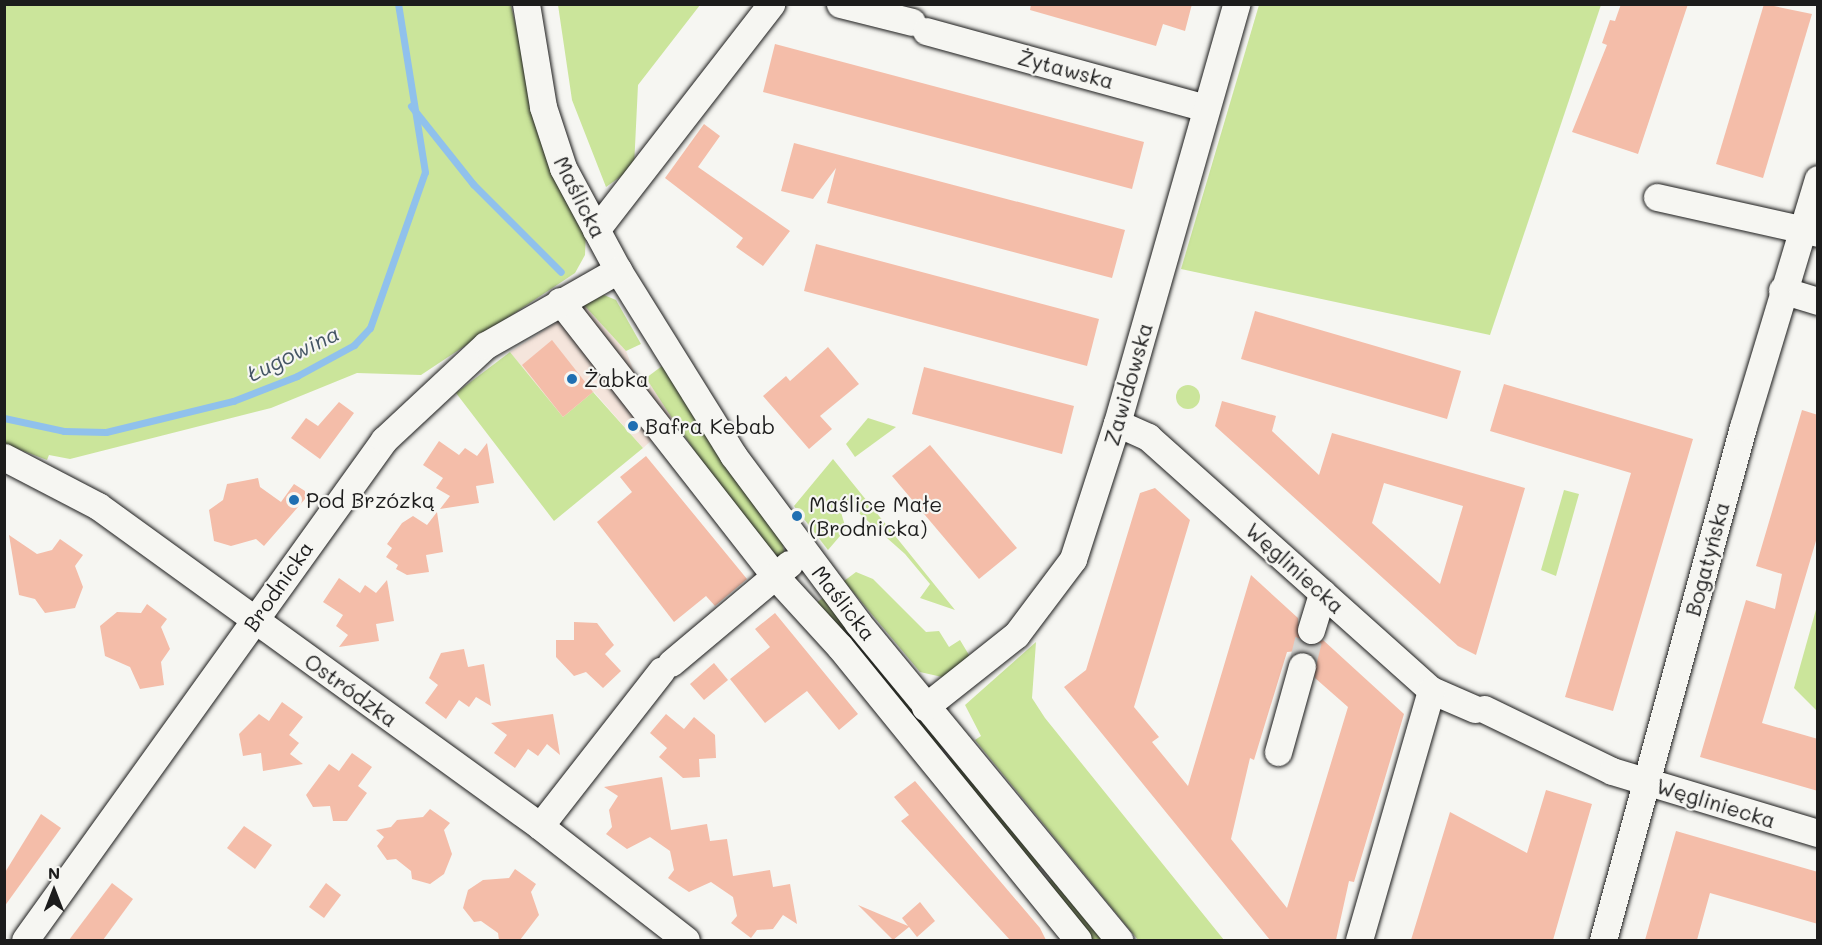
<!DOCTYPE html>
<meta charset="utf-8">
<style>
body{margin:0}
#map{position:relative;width:1822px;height:945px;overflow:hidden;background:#f6f6f2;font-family:Mali,sans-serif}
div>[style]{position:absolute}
.built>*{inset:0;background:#f5e5dc}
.green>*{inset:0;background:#cbe59b}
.round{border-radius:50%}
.stream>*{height:7px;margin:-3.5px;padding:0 3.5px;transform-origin:3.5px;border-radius:3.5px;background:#90c1ec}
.building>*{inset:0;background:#f4bda9}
.minor-tunnel>*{height:27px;margin-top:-13.5px;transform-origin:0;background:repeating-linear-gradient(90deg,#d5d5d2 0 27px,transparent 0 41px)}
.roads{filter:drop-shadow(0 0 2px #1c1c1c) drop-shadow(0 0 2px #1c1c1c)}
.minor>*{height:27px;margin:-13.5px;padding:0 13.5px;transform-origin:13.5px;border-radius:13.5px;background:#f6f6f2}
.dots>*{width:16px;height:16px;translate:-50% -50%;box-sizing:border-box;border:3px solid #f6f6f2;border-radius:50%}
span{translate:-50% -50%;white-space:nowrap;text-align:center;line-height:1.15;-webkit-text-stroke:4.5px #f6f6f2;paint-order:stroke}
.street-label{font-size:21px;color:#1c1c1c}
.poi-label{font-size:21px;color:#1c1c1c}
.left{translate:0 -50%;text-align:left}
.water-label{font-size:22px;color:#455665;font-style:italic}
.frame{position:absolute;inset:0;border:6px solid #1c1c1c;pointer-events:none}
.north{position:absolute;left:24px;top:861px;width:60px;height:60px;-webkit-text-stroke:4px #f6f6f2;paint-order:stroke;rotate:0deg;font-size:16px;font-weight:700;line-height:24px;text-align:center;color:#1c1c1c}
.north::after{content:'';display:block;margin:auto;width:21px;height:27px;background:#1c1c1c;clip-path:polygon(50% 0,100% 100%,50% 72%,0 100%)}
</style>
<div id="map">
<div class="built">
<div style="clip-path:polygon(584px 305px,626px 351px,636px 377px,646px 378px,674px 420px,643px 448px,594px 392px,563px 417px,510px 352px)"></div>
</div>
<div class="green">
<div style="clip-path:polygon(4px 5px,511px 5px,544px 148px,586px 229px,585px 255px,575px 273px,421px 375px,357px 373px,271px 408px,70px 459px,49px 455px,47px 460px,5px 444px)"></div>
<div style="clip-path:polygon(558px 5px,700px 5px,638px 85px,634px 167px,606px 187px,572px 100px)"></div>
<div style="clip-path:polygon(1259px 5px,1601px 5px,1490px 335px,1181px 269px)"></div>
<div style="clip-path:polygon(604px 295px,616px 300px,641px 344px,626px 351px,584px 305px)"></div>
<div style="clip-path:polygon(510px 352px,563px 417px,593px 392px,643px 448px,554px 521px,456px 393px)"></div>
<div style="clip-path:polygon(662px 366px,782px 540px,785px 556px,778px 557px,726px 496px,670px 415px,646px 378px)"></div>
<div class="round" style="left:1176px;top:385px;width:24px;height:24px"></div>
<div style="clip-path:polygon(868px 418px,896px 427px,855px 457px,846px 444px)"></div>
<div style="clip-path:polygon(833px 459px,867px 501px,955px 610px,920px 598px,930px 584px,905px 554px,851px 506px,840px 509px,846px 529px,828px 550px,794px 506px)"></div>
<div style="clip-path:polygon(1564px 490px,1579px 494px,1556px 576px,1541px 570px)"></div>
<div style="clip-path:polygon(856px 572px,873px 579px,926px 632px,939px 631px,949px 647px,960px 640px,972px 660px,942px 677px,920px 672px,844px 581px)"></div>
<div style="clip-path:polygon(827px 595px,947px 743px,936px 752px,816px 603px)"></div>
<div style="clip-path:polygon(1817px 606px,1817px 711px,1794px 688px)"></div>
<div style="clip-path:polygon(1036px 642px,1032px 698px,1045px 718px,1224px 940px,1138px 940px,975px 740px,981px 736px,965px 705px)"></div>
<div style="clip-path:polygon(955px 754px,1044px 863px,1034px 871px,945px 763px)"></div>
<div style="clip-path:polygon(1055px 877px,1108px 940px,1093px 940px,1045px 884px)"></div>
</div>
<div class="stream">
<div style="left:411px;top:106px;width:100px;rotate:51.5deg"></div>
<div style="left:473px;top:184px;width:124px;rotate:45deg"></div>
<div style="left:4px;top:418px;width:61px;rotate:12.2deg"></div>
<div style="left:64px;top:431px;width:42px;rotate:1.4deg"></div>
<div style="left:106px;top:432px;width:131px;rotate:-13.7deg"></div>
<div style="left:233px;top:401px;width:69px;rotate:-21.3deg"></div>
<div style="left:297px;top:376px;width:65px;rotate:-28.5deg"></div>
<div style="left:354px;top:345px;width:23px;rotate:-47deg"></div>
<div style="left:370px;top:328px;width:165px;rotate:-70.6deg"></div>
<div style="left:425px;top:172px;width:170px;rotate:-99.1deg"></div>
</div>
<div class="building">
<div style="clip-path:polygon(1031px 4px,1192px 4px,1185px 31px,1163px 24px,1156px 46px,1030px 10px)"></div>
<div style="clip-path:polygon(1621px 4px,1688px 4px,1638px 154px,1572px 132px,1607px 45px,1602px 43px,1610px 20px,1615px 21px)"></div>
<div style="clip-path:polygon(1764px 4px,1812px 14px,1763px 178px,1716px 164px)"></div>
<div style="clip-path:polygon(775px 44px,1144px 142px,1132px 189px,763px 92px)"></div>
<div style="clip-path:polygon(704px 124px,720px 136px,698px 167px,790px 231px,763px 266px,736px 247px,743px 238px,665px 178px)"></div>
<div style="clip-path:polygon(794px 143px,1125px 230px,1112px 278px,827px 203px,836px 168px,813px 199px,781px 191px)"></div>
<div style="clip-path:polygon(816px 244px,1099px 319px,1087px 366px,804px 291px)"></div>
<div style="clip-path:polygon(1255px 311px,1461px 371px,1447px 419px,1241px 359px)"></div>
<div style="clip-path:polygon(552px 340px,593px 392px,563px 417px,522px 365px)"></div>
<div style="clip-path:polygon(828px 347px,859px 384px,820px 416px,832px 429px,809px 449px,763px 396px,786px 376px,790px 381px)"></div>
<div style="clip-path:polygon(924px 367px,1074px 406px,1062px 454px,912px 414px)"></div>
<div style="clip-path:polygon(1504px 384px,1693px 439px,1613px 711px,1565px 697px,1631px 473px,1490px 431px)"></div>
<div style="clip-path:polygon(evenodd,1222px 401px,1276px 416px,1272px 431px,1319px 475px,1332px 433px,1525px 488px,1476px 655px,1458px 646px,1215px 426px,1222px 401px,1384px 483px,1463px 506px,1440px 584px,1372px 523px,1384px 483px)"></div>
<div style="clip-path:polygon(339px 402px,354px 413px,320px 459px,291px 438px,306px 418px,318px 426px)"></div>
<div style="clip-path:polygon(1802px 410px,1818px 415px,1818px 534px,1762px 723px,1818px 739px,1818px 791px,1700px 757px,1746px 600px,1775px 609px,1782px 574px,1756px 566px)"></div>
<div style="clip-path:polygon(439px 441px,459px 455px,465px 448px,477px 456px,487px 443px,494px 483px,476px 486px,479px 503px,440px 509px,450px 496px,436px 488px,443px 478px,423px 465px)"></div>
<div style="clip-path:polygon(930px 445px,1017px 548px,979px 579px,892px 476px)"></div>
<div style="clip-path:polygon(646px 456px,747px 579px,715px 606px,706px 596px,674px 622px,597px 522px,632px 492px,620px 477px)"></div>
<div style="clip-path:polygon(258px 478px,260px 487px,281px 502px,294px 484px,305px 491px,305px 499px,264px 546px,256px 539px,231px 546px,214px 541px,209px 510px,223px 500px,227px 484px)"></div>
<div style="clip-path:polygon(evenodd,1155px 488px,1190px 520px,1134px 707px,1159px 737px,1152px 742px,1188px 786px,1251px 575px,1298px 618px,1300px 641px,1314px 645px,1323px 640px,1404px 714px,1354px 882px,1349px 881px,1336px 940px,1270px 940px,1064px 687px,1086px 670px,1140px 493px,1155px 488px,1298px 651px,1314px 655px,1315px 678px,1348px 707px,1287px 908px,1231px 839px,1250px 758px,1254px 760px,1287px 652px,1298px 651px)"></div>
<div style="clip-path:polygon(437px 512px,443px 552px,426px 555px,429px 572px,407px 575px,396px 569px,398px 565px,386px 557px,392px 548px,387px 544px,402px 523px,413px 516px,427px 525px)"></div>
<div style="clip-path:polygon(9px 535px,37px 554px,52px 550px,60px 539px,83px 555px,75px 566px,83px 587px,75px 608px,45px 613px,35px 599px,19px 595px)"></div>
<div style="clip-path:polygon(339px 578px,360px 593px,365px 585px,376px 593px,387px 580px,394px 621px,376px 624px,379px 641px,339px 647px,348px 635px,336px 626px,343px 615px,323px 602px)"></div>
<div style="clip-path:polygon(147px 604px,167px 619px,161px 627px,170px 649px,161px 662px,164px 685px,140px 689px,130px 667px,105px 656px,100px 626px,117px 612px,141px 613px)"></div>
<div style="clip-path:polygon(775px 613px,858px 714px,839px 730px,807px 691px,765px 723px,730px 679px,770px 647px,755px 629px)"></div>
<div style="clip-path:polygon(574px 622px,597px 623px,614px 645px,605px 654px,621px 671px,603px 688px,586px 672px,574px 676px,556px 657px,556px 640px,574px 640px)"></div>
<div style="clip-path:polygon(464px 649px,468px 667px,484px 664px,491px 706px,476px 697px,469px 707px,459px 700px,446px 719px,425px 703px,438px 685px,429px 678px,441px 653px)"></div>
<div style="clip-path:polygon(714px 663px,728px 680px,704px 700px,690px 684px)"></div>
<div style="clip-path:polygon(282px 702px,303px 717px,289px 735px,299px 743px,290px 754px,303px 764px,263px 771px,261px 753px,243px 756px,239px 734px,259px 714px,269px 721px)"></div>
<div style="clip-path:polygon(553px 714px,560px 755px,547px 744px,538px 756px,528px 749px,515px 768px,494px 753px,507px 735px,491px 723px)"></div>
<div style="clip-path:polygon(666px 714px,684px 729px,694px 717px,715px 735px,716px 758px,699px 759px,700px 777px,683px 778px,659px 757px,667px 748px,650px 733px)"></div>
<div style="clip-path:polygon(352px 753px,372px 767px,358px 786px,367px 793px,347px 821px,333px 821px,330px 806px,313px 807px,306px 795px,329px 764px,339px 771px)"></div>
<div style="clip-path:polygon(662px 777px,671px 830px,707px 824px,710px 841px,727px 839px,733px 876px,770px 870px,773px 887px,790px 884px,797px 924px,783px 915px,773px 929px,757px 930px,751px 938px,731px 923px,737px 916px,733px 897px,711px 882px,689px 892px,668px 878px,674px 870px,670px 851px,650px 837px,627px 849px,606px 834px,612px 827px,609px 810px,618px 796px,604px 787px)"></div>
<div style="clip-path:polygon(915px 781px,1040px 928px,1046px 940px,1010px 940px,901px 821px,909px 815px,894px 797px)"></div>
<div style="clip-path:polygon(1546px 790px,1592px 804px,1553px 940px,1411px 940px,1450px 812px,1527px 853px)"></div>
<div style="clip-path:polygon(430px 809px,450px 823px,444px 830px,452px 854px,444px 874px,430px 884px,412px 879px,411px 871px,396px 859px,387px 860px,377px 846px,384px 837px,376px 830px,391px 827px,397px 820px,423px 817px)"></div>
<div style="clip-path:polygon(41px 814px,61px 828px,4px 907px,4px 874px)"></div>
<div style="clip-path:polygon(244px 826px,272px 845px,255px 869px,227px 848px)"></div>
<div style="clip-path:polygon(1676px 831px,1818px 872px,1818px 924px,1710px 893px,1697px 940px,1645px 940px)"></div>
<div style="clip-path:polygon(515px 869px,536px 884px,531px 892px,539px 915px,520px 940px,499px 940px,498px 933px,481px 921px,474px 922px,463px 908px,468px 890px,483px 880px,509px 878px)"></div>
<div style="clip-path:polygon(112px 883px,133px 899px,103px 940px,69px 940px)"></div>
<div style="clip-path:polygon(326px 883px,341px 895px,324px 918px,309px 907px)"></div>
<div style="clip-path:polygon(920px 902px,935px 921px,917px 937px,909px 927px,893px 940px,858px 905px,908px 926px,902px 918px)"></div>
</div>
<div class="minor-tunnel">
<div style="left:1302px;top:666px;width:37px;rotate:-76deg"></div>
</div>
<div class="roads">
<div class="minor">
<div style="left:526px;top:4px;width:104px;rotate:80.6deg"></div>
<div style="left:543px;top:107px;width:64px;rotate:71.8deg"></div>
<div style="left:563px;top:168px;width:116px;rotate:61.7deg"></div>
<div style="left:618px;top:270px;width:218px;rotate:58.1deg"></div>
<div style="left:733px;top:455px;width:209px;rotate:53.3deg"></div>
<div style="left:858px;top:623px;width:411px;rotate:50.5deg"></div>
<div style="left:840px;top:4px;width:74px;rotate:14deg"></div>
<div style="left:926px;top:31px;width:290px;rotate:15.4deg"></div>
<div style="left:1657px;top:197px;width:165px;rotate:12.6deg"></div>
<div style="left:596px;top:230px;width:286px;rotate:-52.2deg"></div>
<div style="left:1782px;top:290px;width:38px;rotate:17deg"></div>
<div style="left:560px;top:301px;width:349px;rotate:52deg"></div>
<div style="left:775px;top:576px;width:96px;rotate:47.5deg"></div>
<div style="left:840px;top:647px;width:377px;rotate:50.9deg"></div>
<div style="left:1117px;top:423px;width:34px;rotate:24deg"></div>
<div style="left:1148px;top:437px;width:380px;rotate:41.8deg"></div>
<div style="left:1431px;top:690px;width:48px;rotate:23.4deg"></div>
<div style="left:4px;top:457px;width:106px;rotate:27.5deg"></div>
<div style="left:98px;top:506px;width:546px;rotate:35.9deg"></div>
<div style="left:540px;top:826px;width:185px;rotate:38deg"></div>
<div style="left:1311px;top:630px;width:39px;rotate:-73deg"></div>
<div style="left:671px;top:663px;width:154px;rotate:-40deg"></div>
<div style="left:925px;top:707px;width:116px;rotate:-38.4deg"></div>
<div style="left:1016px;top:635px;width:95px;rotate:-53.1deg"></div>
<div style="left:1073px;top:559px;width:143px;rotate:-72.1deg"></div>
<div style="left:1117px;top:423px;width:436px;rotate:-74.1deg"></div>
<div style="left:1484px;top:709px;width:142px;rotate:25.8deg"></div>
<div style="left:1612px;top:771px;width:215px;rotate:16.8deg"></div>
<div style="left:1278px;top:752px;width:89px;rotate:-74.4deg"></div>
<div style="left:540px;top:826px;width:197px;rotate:-52deg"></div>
<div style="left:25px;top:940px;width:616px;rotate:-54.32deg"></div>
<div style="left:384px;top:440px;width:139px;rotate:-43deg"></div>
<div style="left:486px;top:345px;width:152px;rotate:-29.6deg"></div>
<div style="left:1359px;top:940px;width:260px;rotate:-73.9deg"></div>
<div style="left:1603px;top:940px;width:532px;rotate:-74.74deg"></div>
<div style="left:1743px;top:427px;width:259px;rotate:-73.2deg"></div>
</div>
</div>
<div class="dots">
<div style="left:572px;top:379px;background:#1f6fb2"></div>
<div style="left:633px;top:426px;background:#1f6fb2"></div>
<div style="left:294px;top:500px;background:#1f6fb2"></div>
<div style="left:797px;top:516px;background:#1f6fb2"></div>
</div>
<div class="street-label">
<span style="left:1066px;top:69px;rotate:15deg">Żytawska</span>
<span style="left:580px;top:197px;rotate:63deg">Maślicka</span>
<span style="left:1128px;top:384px;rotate:-74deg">Zawidowska</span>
<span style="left:1707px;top:559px;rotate:-75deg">Bogatyńska</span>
<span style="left:1295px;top:568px;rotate:42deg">Węgliniecka</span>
<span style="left:278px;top:586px;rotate:-55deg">Brodnicka</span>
<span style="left:844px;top:603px;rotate:52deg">Maślicka</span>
<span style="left:351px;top:690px;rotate:36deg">Ostródzka</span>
<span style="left:1716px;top:803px;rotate:17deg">Węgliniecka</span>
</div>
<div class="poi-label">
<span class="left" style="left:584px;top:379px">Żabka</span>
<span class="left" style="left:645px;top:426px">Bafra Kebab</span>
<span class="left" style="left:306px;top:500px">Pod Brzózką</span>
<span class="left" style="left:809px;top:516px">Maślice Małe<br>(Brodnicka)</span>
</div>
<div class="water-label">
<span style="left:293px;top:353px;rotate:-26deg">Ługowina</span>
</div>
<div class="frame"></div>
<div class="north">N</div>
</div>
